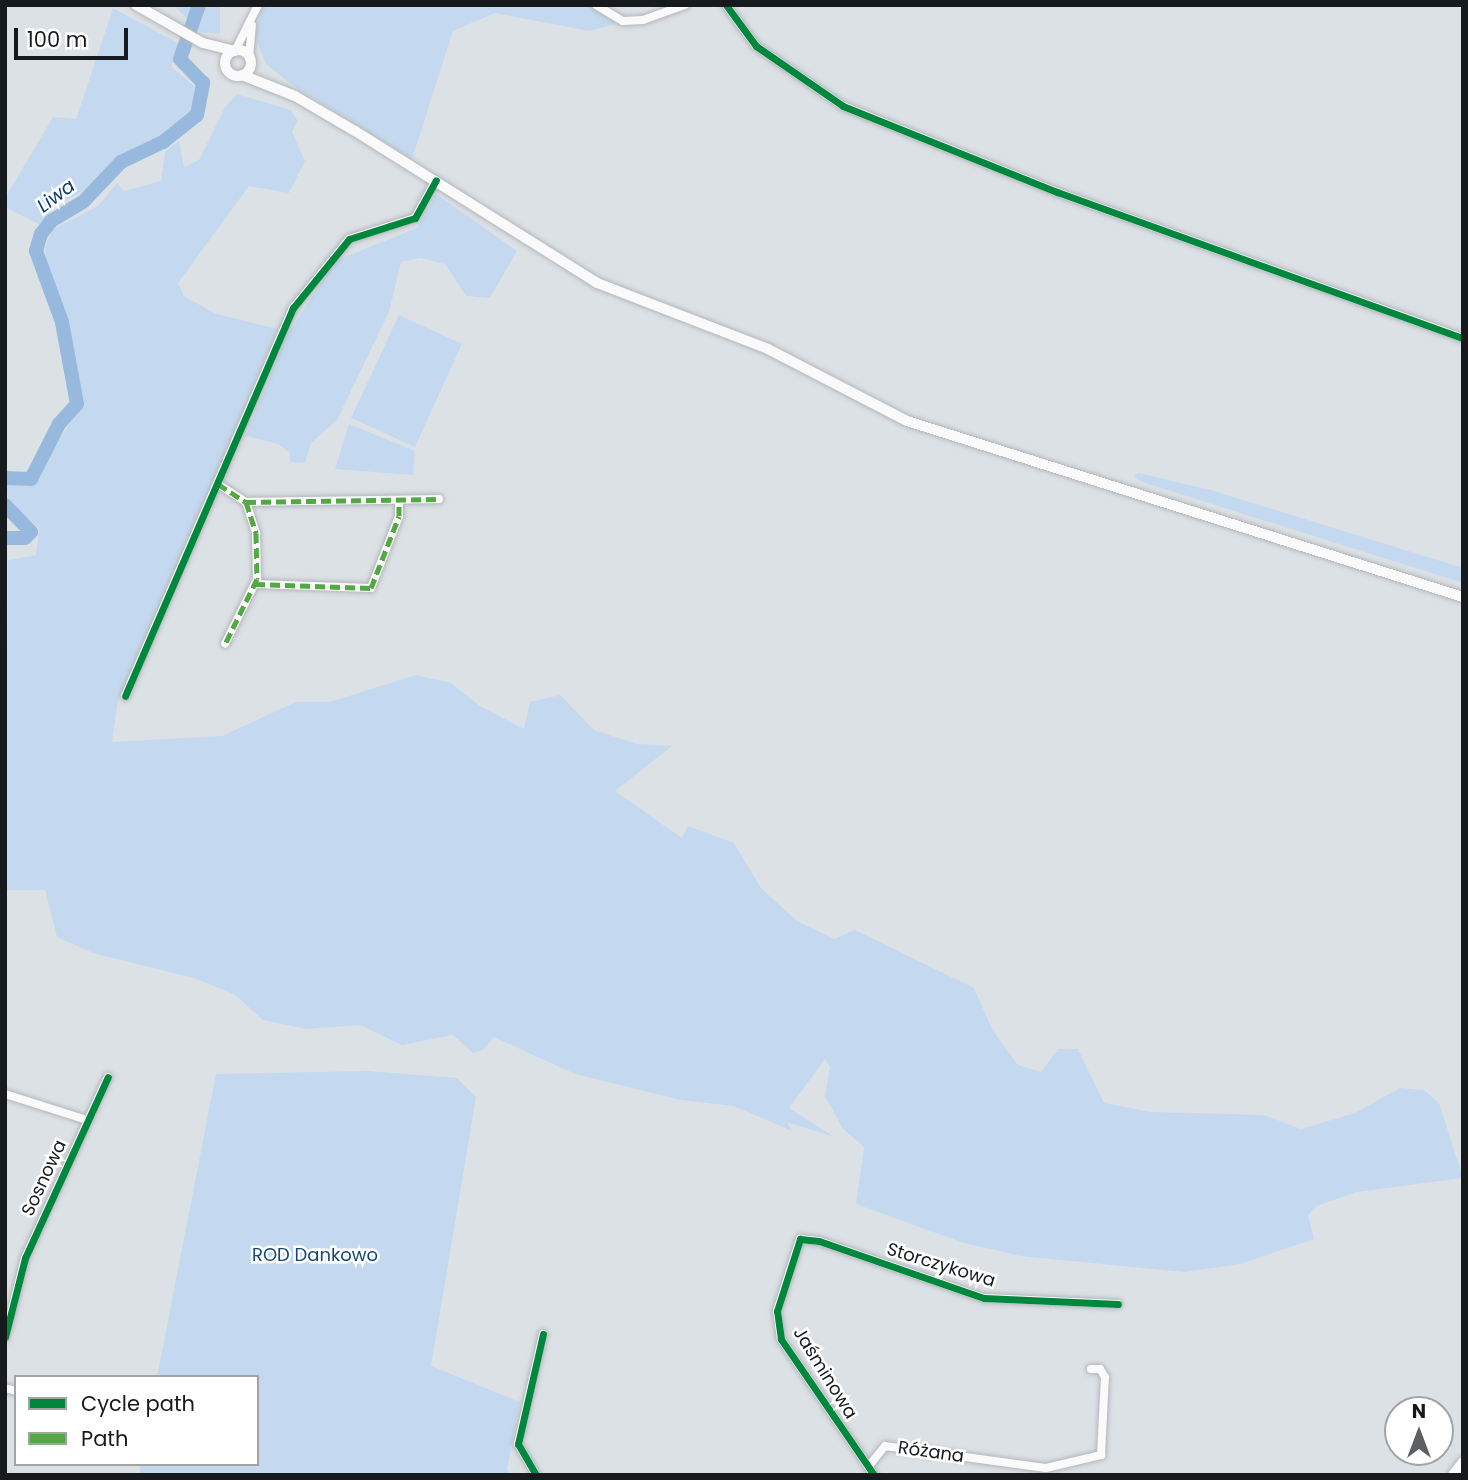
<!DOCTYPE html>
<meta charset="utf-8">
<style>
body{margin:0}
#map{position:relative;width:1468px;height:1480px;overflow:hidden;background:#dce1e6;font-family:Poppins,sans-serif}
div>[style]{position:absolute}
.green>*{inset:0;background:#c4d9ef}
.river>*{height:14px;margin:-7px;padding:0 7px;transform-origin:7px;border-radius:7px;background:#97b9de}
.roads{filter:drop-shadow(0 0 2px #b3b6ba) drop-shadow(0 0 2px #b3b6ba)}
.minor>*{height:8px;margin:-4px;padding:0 4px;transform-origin:4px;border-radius:4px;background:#fafafb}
.tertiary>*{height:10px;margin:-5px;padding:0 5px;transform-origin:5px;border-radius:5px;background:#fafafb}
.secondary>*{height:10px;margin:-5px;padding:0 5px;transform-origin:5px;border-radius:5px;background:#fafafb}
.secondary>.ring{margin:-5px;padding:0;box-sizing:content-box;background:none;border:10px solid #fafafb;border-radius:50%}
.quiet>*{height:5px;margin-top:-2.5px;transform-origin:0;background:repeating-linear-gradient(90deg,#52a943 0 10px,transparent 0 15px)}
.cycleway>*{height:7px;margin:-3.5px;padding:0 3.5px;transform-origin:3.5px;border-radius:3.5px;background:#00873e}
span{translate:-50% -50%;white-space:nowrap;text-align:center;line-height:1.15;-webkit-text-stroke:5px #fff;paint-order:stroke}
.street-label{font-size:18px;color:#171a1d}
.park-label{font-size:18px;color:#144674}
.water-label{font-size:19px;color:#063c69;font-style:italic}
.frame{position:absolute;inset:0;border:7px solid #171a1d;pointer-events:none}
.legend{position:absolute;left:14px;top:1375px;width:245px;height:91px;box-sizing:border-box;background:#fff;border:2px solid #a2a3a5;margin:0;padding:9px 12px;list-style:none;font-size:21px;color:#171a1d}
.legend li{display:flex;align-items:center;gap:14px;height:35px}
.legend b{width:35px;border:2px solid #a2a3a5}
.north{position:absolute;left:1384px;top:1396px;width:70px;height:70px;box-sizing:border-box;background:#fff;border:2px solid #a2a3a5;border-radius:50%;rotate:0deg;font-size:19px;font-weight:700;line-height:28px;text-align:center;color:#171a1d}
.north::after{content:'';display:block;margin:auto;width:24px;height:32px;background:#5c6063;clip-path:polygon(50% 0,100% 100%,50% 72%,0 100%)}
.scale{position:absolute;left:14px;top:28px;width:114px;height:32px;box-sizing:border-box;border:4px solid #171a1d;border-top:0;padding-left:9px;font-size:21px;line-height:24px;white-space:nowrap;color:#171a1d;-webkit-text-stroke:5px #fff;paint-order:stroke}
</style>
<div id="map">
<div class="green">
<div style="clip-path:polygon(173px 5px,220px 5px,220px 34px,201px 32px)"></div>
<div style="clip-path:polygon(264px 5px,593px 5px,616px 24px,589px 31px,495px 13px,453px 31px,412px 159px,292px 85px,266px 64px,253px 32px)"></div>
<div style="clip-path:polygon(113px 8px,181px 45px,171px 67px,198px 89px,194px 112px,177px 129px,120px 157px,86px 189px,54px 207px,41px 225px,5px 207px,5px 198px,53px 117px,76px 119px)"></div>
<div style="clip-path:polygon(237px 94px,291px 110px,298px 121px,292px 132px,305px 161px,289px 193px,249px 186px,178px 283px,184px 296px,214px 313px,278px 329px,118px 700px,112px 742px,222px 736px,296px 702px,330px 702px,416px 675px,451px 683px,480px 706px,524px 729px,530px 702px,560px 695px,594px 730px,637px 744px,672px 746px,615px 791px,682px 838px,688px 826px,734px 843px,761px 888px,797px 921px,834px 939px,855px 930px,974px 988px,993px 1031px,1018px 1065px,1041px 1072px,1058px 1049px,1078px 1049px,1104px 1103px,1151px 1112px,1264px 1115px,1301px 1129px,1355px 1113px,1400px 1088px,1424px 1090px,1439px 1103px,1463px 1178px,1356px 1192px,1317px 1206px,1308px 1215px,1314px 1239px,1240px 1264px,1184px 1272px,1020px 1256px,961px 1242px,856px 1204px,864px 1147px,843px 1129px,825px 1096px,830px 1067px,825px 1059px,789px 1108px,834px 1137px,787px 1122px,792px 1131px,734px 1106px,681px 1100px,575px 1074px,494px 1037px,483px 1050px,473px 1053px,453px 1035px,402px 1045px,360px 1025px,306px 1029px,263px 1020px,234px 994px,194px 978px,93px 953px,57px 937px,45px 890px,5px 890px,8px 560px,36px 555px,39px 528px,10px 504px,5px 486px,7px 483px,29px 486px,78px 411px,80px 385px,73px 368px,70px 323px,46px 263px,45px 247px,52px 230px,98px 206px,117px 183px,124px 191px,161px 181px,165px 152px,179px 141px,184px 167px,199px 160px,225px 107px)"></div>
<div style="clip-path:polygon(436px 194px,517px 251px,490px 298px,466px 296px,445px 264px,421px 258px,401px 262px,389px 312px,337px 420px,311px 443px,305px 463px,290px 462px,290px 453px,278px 444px,246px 436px,286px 337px,335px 261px,417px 228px)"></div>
<div style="clip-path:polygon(399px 315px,462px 344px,415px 447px,351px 418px)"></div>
<div style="clip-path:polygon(349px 424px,415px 451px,413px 475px,335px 469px)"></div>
<div style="clip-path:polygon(1138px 473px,1211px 490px,1463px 568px,1463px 583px,1142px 482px,1134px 476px)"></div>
<div style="clip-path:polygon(368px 1071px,457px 1078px,476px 1097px,431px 1366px,520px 1402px,507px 1469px,510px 1475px,139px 1475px,141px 1464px,257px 1464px,257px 1377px,157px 1377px,216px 1074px)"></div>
</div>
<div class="river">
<div style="left:5px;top:478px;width:26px;rotate:2deg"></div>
<div style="left:31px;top:479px;width:62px;rotate:-63deg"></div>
<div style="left:59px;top:424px;width:27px;rotate:-48deg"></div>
<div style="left:77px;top:404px;width:83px;rotate:-100.4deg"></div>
<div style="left:62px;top:322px;width:76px;rotate:-110.1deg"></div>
<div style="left:36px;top:251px;width:18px;rotate:-74deg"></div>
<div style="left:41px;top:234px;width:16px;rotate:-52deg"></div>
<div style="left:51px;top:221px;width:37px;rotate:-31deg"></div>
<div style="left:83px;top:202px;width:55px;rotate:-46.5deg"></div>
<div style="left:121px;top:162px;width:47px;rotate:-25.5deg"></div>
<div style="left:163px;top:142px;width:43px;rotate:-38.5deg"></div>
<div style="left:197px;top:115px;width:33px;rotate:-79deg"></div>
<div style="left:203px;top:83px;width:33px;rotate:-134deg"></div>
<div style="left:180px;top:59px;width:57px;rotate:-70.6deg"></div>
<div style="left:5px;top:505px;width:37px;rotate:46deg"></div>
<div style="left:31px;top:532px;width:8px;rotate:135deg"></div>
<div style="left:25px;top:538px;width:20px;rotate:180deg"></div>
</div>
<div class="roads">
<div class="minor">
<div style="left:596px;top:5px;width:31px;rotate:31deg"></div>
<div style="left:623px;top:21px;width:20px;rotate:-3deg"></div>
<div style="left:643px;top:20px;width:45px;rotate:-19.7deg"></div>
<div style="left:726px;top:5px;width:51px;rotate:53.8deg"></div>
<div style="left:756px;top:46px;width:106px;rotate:34.6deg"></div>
<div style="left:843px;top:106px;width:231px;rotate:21.9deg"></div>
<div style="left:1057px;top:192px;width:431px;rotate:19.8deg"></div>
<div style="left:235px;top:51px;width:51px;rotate:-63.4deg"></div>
<div style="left:249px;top:58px;width:33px;rotate:-85deg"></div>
<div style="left:218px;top:484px;width:33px;rotate:33deg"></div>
<div style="left:246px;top:502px;width:33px;rotate:72deg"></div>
<div style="left:256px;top:533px;width:46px;rotate:88.8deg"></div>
<div style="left:257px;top:579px;width:72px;rotate:116.2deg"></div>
<div style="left:246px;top:502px;width:193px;rotate:-0.9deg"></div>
<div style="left:255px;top:584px;width:116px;rotate:2deg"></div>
<div style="left:371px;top:588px;width:77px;rotate:-68.7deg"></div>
<div style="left:399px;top:516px;width:16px;rotate:-90deg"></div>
<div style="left:125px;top:696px;width:423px;rotate:-66.6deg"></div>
<div style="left:293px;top:308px;width:89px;rotate:-50.9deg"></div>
<div style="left:349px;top:239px;width:69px;rotate:-17.7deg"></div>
<div style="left:415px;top:218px;width:43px;rotate:-61.1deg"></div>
<div style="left:5px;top:1094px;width:86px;rotate:17.6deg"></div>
<div style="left:5px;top:1337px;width:81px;rotate:-75.8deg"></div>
<div style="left:25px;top:1258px;width:199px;rotate:-65.4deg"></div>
<div style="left:5px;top:1388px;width:11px;rotate:15deg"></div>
<div style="left:868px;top:1467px;width:27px;rotate:-51deg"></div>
<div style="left:885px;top:1446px;width:162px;rotate:7.8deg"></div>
<div style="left:1046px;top:1468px;width:57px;rotate:-13.3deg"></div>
<div style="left:1101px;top:1455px;width:78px;rotate:-87.1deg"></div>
<div style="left:1105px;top:1377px;width:9px;rotate:-122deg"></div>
<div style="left:1100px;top:1369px;width:9px;rotate:180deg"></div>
<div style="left:536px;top:1475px;width:36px;rotate:-120deg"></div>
<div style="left:518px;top:1444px;width:113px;rotate:-77.2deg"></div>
<div style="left:874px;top:1475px;width:165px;rotate:-124.4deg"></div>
<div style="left:781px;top:1339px;width:28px;rotate:-98deg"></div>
<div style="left:777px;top:1311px;width:76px;rotate:-72.3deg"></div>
<div style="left:800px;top:1239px;width:19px;rotate:6deg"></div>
<div style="left:819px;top:1241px;width:175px;rotate:19.1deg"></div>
<div style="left:984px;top:1298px;width:134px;rotate:2.6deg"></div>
</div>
<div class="tertiary">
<div style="left:1453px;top:1475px;width:16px;rotate:-52deg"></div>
</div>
<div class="secondary">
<div style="left:136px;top:5px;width:77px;rotate:29.6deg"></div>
<div style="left:203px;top:43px;width:33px;rotate:14deg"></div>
<div class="ring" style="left:225px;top:50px;width:16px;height:16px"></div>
<div style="left:242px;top:75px;width:57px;rotate:21.6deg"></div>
<div style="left:295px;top:96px;width:69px;rotate:30.3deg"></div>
<div style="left:355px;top:131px;width:286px;rotate:32.1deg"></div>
<div style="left:597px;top:283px;width:183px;rotate:21.1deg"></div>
<div style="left:768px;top:349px;width:157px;rotate:27.4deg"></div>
<div style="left:907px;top:421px;width:583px;rotate:17.57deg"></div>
</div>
</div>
<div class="quiet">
<div style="left:218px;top:484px;width:33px;rotate:33deg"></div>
<div style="left:246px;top:502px;width:33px;rotate:72deg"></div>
<div style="left:256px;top:533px;width:46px;rotate:88.8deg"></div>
<div style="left:257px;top:579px;width:72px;rotate:116.2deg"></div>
<div style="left:246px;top:502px;width:193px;rotate:-0.9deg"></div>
<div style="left:255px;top:584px;width:116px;rotate:2deg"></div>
<div style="left:371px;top:588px;width:77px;rotate:-68.7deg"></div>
<div style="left:399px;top:516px;width:16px;rotate:-90deg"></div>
</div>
<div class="cycleway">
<div style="left:726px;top:5px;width:51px;rotate:53.8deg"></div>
<div style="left:756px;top:46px;width:106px;rotate:34.6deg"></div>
<div style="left:843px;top:106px;width:231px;rotate:21.9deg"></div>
<div style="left:1057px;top:192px;width:431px;rotate:19.8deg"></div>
<div style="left:125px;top:696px;width:423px;rotate:-66.6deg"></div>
<div style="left:293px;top:308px;width:89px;rotate:-50.9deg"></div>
<div style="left:349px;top:239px;width:69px;rotate:-17.7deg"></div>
<div style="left:415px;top:218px;width:43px;rotate:-61.1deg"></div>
<div style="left:5px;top:1337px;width:81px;rotate:-75.8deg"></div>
<div style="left:25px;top:1258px;width:199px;rotate:-65.4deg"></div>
<div style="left:536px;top:1475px;width:36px;rotate:-120deg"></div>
<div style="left:518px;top:1444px;width:113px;rotate:-77.2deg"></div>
<div style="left:874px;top:1475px;width:165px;rotate:-124.4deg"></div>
<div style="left:781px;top:1339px;width:28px;rotate:-98deg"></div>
<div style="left:777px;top:1311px;width:76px;rotate:-72.3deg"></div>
<div style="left:800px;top:1239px;width:19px;rotate:6deg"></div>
<div style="left:819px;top:1241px;width:175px;rotate:19.1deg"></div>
<div style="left:984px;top:1298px;width:134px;rotate:2.6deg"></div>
</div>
<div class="street-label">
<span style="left:44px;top:1178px;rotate:-65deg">Sosnowa</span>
<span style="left:941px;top:1265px;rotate:17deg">Storczykowa</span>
<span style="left:825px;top:1373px;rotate:58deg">Jaśminowa</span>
<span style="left:931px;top:1452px;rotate:8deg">Różana</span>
</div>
<div class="park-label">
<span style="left:315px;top:1255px">ROD Dankowo</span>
</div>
<div class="water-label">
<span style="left:56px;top:196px;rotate:-37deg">Liwa</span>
</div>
<div class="frame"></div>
<ul class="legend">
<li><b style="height:9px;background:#00873e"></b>Cycle path</li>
<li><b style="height:9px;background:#52a943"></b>Path</li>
</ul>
<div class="north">N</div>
<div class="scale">100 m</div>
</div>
